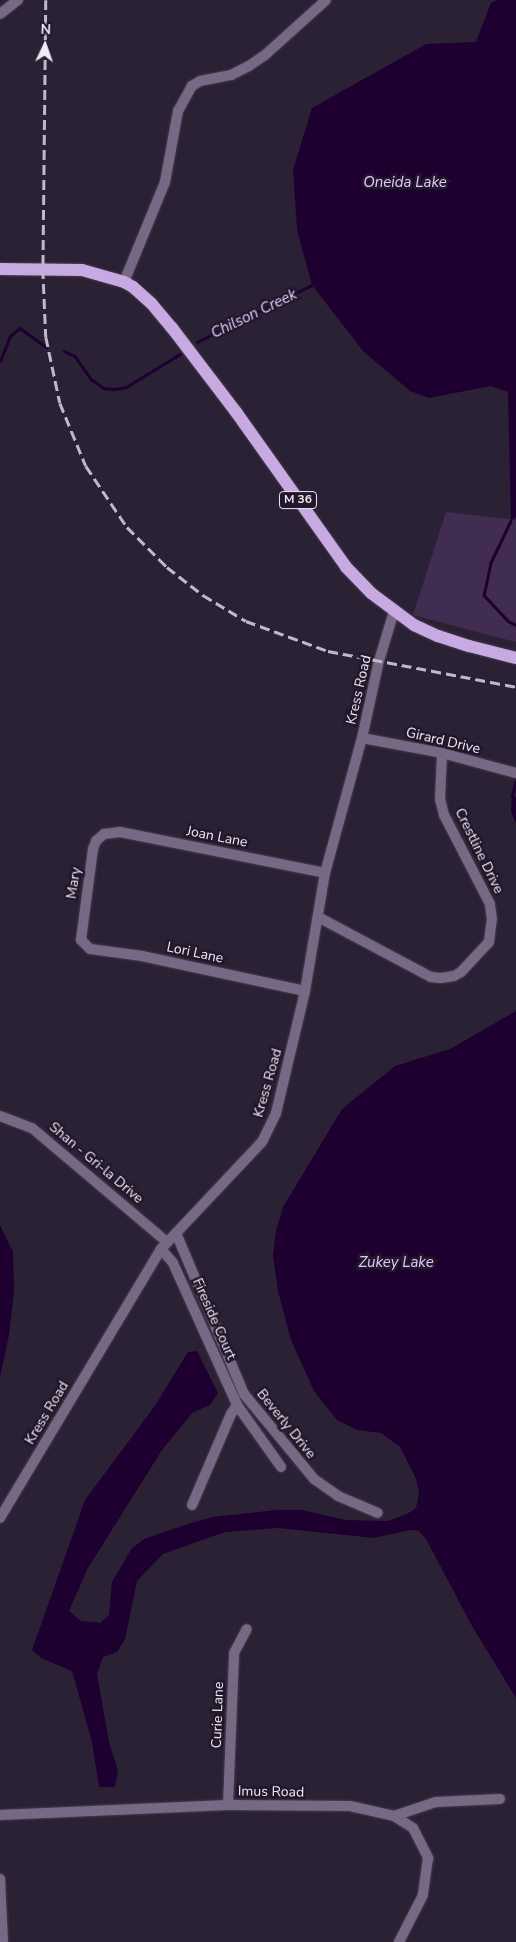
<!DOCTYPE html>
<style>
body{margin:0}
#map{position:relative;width:516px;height:1942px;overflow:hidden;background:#2b2134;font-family:"Nunito Sans",sans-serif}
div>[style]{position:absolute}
.green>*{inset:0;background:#412d51}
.water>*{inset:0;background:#1d0030}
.stream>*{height:2.5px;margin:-1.25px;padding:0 1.25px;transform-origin:1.25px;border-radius:1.25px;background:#1d0030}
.roads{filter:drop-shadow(0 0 1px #473d4f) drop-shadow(0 0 1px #473d4f)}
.minor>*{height:10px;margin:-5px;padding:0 5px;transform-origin:5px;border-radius:5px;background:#776884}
.primary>*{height:12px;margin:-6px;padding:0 6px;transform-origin:6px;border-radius:6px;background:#c8aae2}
.rail>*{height:2.5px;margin-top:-1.25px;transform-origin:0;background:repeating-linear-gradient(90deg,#c0b9c7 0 10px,transparent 0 15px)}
span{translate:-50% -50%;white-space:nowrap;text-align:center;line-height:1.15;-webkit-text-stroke:5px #22182a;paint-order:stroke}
.shield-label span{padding:1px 4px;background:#22182a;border:1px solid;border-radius:4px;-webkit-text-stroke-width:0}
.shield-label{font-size:12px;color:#f0e9f6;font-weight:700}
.street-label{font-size:14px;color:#f0e9f6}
.water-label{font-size:15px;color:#e3c7fd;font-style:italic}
.north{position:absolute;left:20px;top:20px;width:50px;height:50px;-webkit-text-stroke:4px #22182a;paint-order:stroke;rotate:3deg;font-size:14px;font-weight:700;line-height:20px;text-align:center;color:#f0e9f6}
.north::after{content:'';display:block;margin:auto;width:18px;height:22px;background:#f0e9f6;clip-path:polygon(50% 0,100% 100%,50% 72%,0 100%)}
</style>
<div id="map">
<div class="green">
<div style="clip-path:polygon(446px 512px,516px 520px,516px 642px,413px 615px)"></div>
</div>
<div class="water">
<div style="clip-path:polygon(497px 0,516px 0,516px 517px,511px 521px,508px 392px,491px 386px,429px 398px,410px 391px,363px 351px,312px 285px,297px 230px,293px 170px,312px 108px,426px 44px,476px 42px,491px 3px)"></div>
<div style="clip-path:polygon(512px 796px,516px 797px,516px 824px,511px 811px)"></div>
<div style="clip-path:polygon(516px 1011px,516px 1698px,472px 1626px,426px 1539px,419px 1531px,410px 1530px,374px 1538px,278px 1528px,225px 1532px,163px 1554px,137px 1581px,125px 1639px,117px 1652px,103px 1657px,97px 1674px,109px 1742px,118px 1771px,115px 1787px,99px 1787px,92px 1742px,72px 1671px,41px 1658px,32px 1650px,85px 1500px,154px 1407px,188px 1352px,197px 1351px,218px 1393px,210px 1405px,192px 1413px,162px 1450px,88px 1568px,69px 1611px,81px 1621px,100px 1623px,109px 1615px,112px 1582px,132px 1548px,144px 1539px,191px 1523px,213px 1517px,276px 1510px,302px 1510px,346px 1520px,388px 1521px,407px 1514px,416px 1508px,419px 1493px,416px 1479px,400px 1447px,381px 1433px,357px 1430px,337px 1420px,314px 1391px,291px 1340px,278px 1291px,273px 1256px,276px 1231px,283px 1207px,342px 1109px,395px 1066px,450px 1049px)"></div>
<div style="clip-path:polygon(0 1225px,13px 1252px,14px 1292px,9px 1335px,0 1377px)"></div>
</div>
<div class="stream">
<div style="left:197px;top:342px;width:128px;rotate:-26.4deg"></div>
<div style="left:64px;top:351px;width:12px;rotate:24deg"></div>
<div style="left:75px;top:356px;width:28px;rotate:55deg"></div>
<div style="left:91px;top:379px;width:16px;rotate:35deg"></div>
<div style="left:104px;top:388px;width:11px;rotate:5deg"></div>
<div style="left:115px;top:389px;width:11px;rotate:-10deg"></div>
<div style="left:126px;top:387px;width:63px;rotate:-31.4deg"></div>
<div style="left:0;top:361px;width:27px;rotate:-68deg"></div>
<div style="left:10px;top:336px;width:13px;rotate:-39deg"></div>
<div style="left:20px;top:328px;width:32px;rotate:36deg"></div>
<div style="left:511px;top:521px;width:47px;rotate:115.5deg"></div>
<div style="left:491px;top:563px;width:33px;rotate:102deg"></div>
<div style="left:484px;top:595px;width:35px;rotate:47deg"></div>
<div style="left:508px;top:621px;width:9px;rotate:27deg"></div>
<div style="left:512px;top:796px;width:16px;rotate:-76deg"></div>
</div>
<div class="roads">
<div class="minor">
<div style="left:0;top:14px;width:23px;rotate:-38deg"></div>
<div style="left:124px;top:282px;width:108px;rotate:-67.7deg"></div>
<div style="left:165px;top:182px;width:72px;rotate:-79.6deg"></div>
<div style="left:178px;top:111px;width:29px;rotate:-61deg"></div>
<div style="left:192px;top:86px;width:9px;rotate:-32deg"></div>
<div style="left:200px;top:81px;width:32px;rotate:-11deg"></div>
<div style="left:231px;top:75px;width:20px;rotate:-27deg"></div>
<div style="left:249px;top:66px;width:19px;rotate:-35deg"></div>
<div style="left:265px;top:55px;width:82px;rotate:-42deg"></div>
<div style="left:362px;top:738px;width:81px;rotate:10.6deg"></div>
<div style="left:442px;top:753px;width:77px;rotate:15.1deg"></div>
<div style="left:318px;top:917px;width:128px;rotate:28deg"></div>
<div style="left:431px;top:977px;width:10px;rotate:6deg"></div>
<div style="left:441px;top:978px;width:13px;rotate:-9deg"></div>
<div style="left:454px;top:976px;width:8px;rotate:-30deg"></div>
<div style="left:461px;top:972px;width:41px;rotate:-47deg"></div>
<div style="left:489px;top:942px;width:23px;rotate:-83deg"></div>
<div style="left:492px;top:919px;width:15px;rotate:-98deg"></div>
<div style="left:490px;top:904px;width:100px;rotate:-117.3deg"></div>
<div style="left:444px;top:815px;width:16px;rotate:-104deg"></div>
<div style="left:440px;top:799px;width:46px;rotate:-87.5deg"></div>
<div style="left:305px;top:991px;width:167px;rotate:-167.9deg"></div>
<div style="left:142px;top:956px;width:52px;rotate:-172.3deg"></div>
<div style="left:90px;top:949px;width:13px;rotate:-135deg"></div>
<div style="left:81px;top:940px;width:92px;rotate:-82.5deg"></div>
<div style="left:93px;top:849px;width:9px;rotate:-69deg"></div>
<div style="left:96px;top:841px;width:11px;rotate:-41deg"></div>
<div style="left:104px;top:834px;width:16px;rotate:-7deg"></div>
<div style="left:120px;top:832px;width:209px;rotate:11.3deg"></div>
<div style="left:0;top:1116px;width:34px;rotate:21deg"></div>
<div style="left:32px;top:1128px;width:177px;rotate:40.2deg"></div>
<div style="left:176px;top:1233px;width:175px;rotate:67.1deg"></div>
<div style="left:244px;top:1394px;width:110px;rotate:50.5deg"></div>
<div style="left:314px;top:1479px;width:29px;rotate:35deg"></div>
<div style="left:338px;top:1496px;width:43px;rotate:23deg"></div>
<div style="left:161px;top:1249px;width:18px;rotate:49deg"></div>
<div style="left:173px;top:1263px;width:156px;rotate:65.7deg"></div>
<div style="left:237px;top:1405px;width:76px;rotate:54.6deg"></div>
<div style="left:192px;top:1505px;width:99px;rotate:-66.8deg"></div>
<div style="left:231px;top:1414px;width:11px;rotate:-56deg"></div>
<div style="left:0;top:1518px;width:313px;rotate:-59.1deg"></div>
<div style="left:161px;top:1249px;width:147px;rotate:-46.7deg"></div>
<div style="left:262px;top:1142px;width:32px;rotate:-64deg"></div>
<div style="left:276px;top:1113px;width:125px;rotate:-76.6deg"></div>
<div style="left:305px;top:991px;width:120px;rotate:-80.4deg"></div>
<div style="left:325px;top:873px;width:140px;rotate:-74.7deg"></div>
<div style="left:362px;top:738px;width:79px;rotate:-77.6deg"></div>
<div style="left:379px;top:661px;width:52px;rotate:-73.3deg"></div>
<div style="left:228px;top:1805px;width:152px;rotate:-87.7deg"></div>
<div style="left:234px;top:1653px;width:27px;rotate:-62deg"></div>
<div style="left:0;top:1815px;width:228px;rotate:-2.5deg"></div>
<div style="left:228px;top:1805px;width:122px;rotate:0.5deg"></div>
<div style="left:350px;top:1806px;width:45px;rotate:12.8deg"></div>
<div style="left:394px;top:1816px;width:22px;rotate:32deg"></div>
<div style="left:413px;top:1828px;width:34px;rotate:63deg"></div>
<div style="left:428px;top:1858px;width:37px;rotate:98deg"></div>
<div style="left:423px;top:1895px;width:53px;rotate:117.1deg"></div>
<div style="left:394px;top:1816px;width:44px;rotate:-18.4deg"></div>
<div style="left:436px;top:1802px;width:64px;rotate:-2.7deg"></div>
<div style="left:0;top:1879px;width:63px;rotate:87.3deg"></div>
</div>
<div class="primary">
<div style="left:0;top:269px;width:82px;rotate:0.7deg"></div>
<div style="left:82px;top:270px;width:44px;rotate:15.9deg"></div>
<div style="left:124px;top:282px;width:10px;rotate:29deg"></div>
<div style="left:133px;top:287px;width:24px;rotate:42deg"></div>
<div style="left:151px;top:303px;width:33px;rotate:50deg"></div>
<div style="left:172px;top:328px;width:106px;rotate:52.7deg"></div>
<div style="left:236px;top:412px;width:190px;rotate:54.6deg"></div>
<div style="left:346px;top:567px;width:36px;rotate:46deg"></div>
<div style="left:371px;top:593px;width:54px;rotate:36.7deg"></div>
<div style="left:414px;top:625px;width:26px;rotate:25deg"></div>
<div style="left:438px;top:636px;width:33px;rotate:18deg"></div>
<div style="left:469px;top:646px;width:49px;rotate:14.3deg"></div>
</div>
</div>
<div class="rail">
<div style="left:46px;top:0;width:269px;rotate:90.6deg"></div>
<div style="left:43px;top:269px;width:68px;rotate:87.5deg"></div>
<div style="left:46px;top:337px;width:67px;rotate:78deg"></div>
<div style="left:60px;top:403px;width:68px;rotate:67.6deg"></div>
<div style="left:86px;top:466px;width:73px;rotate:56.1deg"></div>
<div style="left:127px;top:527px;width:57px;rotate:45deg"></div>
<div style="left:167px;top:567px;width:46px;rotate:37.9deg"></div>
<div style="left:203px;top:595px;width:50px;rotate:31.2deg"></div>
<div style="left:246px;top:621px;width:87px;rotate:20.1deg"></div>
<div style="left:328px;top:651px;width:191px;rotate:10.8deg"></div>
</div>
<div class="shield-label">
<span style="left:298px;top:500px">M 36</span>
</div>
<div class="street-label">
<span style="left:359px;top:690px;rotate:-77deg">Kress Road</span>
<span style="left:443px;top:741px;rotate:13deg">Girard Drive</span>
<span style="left:217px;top:837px;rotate:11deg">Joan Lane</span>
<span style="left:479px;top:851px;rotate:64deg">Crestline Drive</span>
<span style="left:74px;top:883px;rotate:-81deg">Mary</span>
<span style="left:195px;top:953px;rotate:12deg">Lori Lane</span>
<span style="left:268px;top:1083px;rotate:-74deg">Kress Road</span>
<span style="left:96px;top:1163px;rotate:40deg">Shan - Gri-la Drive</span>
<span style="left:214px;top:1319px;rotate:66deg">Fireside Court</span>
<span style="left:47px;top:1413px;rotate:-59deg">Kress Road</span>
<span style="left:286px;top:1424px;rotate:51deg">Beverly Drive</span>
<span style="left:218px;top:1715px;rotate:-88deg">Curie Lane</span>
<span style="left:271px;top:1792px;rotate:1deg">Imus Road</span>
</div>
<div class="water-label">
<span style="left:405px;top:183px">Oneida Lake</span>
<span style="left:254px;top:314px;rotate:-26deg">Chilson Creek</span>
<span style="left:396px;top:1263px">Zukey Lake</span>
</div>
<div class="north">N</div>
</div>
